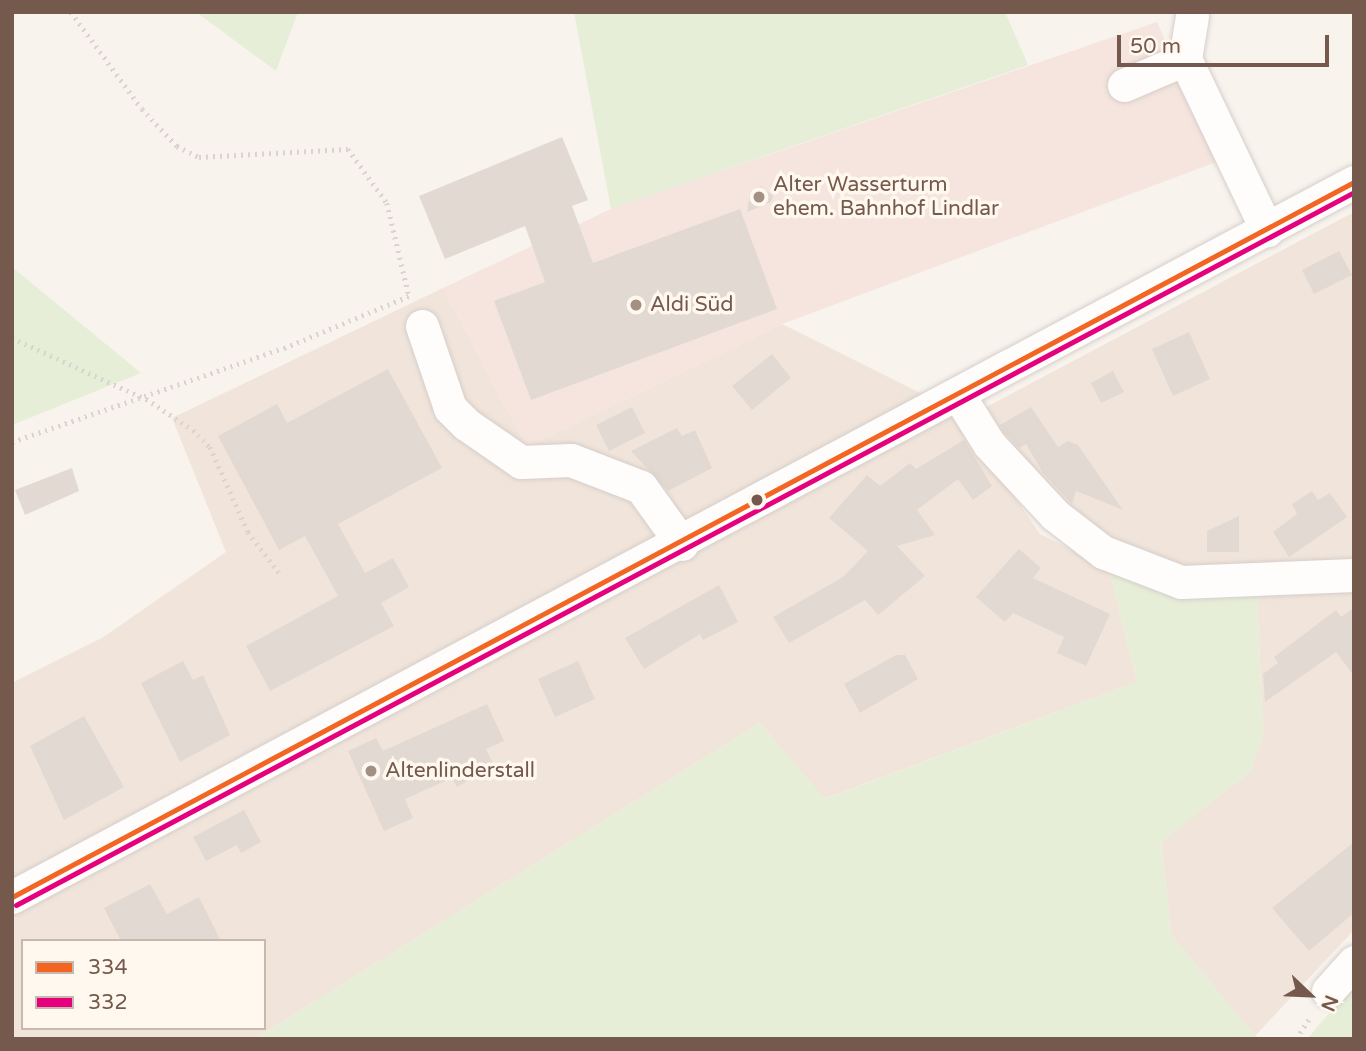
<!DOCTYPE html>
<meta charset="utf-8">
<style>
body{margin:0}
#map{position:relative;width:1366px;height:1051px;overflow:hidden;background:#f8f3ed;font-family:"Varela Round",sans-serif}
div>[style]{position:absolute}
.residential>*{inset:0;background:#f1e5db}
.commercial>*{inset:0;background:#f5e5de}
.green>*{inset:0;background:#e6eed8}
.building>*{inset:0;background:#e2d9d2}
.path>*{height:4.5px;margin-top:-2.25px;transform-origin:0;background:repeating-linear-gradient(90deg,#dad3d0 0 2px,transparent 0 7px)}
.roads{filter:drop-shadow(0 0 2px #d6ceca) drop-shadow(0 0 2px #d6ceca)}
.minor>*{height:33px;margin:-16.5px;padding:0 16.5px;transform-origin:16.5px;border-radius:16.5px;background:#fefdfc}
.bus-1>*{height:5px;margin:-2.5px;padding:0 2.5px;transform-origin:2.5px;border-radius:2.5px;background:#f26522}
.bus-2>*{height:5px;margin:-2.5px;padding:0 2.5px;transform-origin:2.5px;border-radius:2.5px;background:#e5007d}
.dots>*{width:19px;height:19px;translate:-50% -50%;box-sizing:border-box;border:4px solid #fff8ef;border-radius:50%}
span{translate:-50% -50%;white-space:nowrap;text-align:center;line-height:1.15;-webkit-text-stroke:7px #fff8ef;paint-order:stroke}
.poi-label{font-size:21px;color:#76594d}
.left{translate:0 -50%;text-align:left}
.frame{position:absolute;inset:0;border:14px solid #76594d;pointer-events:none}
.legend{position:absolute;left:21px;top:939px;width:245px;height:91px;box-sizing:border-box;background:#fff8ef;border:2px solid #c8b8ae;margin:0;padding:9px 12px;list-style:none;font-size:21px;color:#76594d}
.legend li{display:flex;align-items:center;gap:14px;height:35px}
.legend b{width:35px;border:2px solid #c8b8ae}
.north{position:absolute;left:1275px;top:960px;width:70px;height:70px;-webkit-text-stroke:5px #fff8ef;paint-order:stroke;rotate:113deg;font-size:19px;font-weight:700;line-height:28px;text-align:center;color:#76594d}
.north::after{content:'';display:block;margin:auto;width:24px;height:32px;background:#76594d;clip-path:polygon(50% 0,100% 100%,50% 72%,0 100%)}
.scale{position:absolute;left:1117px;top:35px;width:212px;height:32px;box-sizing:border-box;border:4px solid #76594d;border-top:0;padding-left:9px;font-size:21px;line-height:24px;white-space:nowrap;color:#76594d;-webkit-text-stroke:5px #fff8ef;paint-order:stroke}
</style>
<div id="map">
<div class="residential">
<div style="clip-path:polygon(1354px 212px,1354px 930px,1255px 1036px,1171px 935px,1161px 841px,1250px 772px,1263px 735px,1257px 594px,1108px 543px,1046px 490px,977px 412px)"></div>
<div style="clip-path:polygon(evenodd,443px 288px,527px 447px,782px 324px,956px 411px,1040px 534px,1109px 568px,1137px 682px,824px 799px,760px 723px,255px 1039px,12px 1039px,12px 683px,102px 638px,226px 552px,172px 418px,443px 288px,23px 941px,264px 941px,264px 1028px,23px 1028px,23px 941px)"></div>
</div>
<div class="commercial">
<div style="clip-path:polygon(1157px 22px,1219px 161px,782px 324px,527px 447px,443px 288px,611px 209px)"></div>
</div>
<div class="green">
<div style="clip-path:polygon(196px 12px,298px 12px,276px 71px)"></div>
<div style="clip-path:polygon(574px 12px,1005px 12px,1028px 65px,611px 209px)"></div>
<div style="clip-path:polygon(12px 267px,141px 373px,12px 425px)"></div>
<div style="clip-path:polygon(1109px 568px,1257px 594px,1263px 735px,1250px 772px,1161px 842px,1171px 935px,1258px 1039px,255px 1039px,760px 723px,825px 799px,1137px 682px)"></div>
<div style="clip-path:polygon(1354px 984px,1354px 1039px,1307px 1039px)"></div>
</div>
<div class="building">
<div style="clip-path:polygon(562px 137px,588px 200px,572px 206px,593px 263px,740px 209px,777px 309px,531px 400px,494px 301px,545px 282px,525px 226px,445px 259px,419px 196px)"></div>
<div style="clip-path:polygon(761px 186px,773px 196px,771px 202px,747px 212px,750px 193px)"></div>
<div style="clip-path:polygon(1339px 251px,1352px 275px,1314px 294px,1302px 270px)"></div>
<div style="clip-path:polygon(1189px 332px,1210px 379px,1173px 396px,1152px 349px)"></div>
<div style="clip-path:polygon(772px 354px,791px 378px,752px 410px,732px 386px)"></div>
<div style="clip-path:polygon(388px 369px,442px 468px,338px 524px,365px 573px,393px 558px,409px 587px,381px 603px,394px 626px,270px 691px,246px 646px,338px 596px,305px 536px,279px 550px,218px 436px,277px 404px,287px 423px)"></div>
<div style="clip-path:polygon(1113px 371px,1124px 392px,1101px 403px,1091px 383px)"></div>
<div style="clip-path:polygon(632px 407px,645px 433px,609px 451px,596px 425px)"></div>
<div style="clip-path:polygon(1031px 407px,1058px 447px,1068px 441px,1078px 445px,1123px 510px,1076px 491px,1072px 504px,1043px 473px,1026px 444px,1019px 448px,1004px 432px,1000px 425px)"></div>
<div style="clip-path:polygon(677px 428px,682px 436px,695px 430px,712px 468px,668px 491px,631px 451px)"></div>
<div style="clip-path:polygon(964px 440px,992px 486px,973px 500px,958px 479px,917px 510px,935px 535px,897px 546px,925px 576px,878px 615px,865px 600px,789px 643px,773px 617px,843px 577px,868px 551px,829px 518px,867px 475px,880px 486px,910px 463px,916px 469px)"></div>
<div style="clip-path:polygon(72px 468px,79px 491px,25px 515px,15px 490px)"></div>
<div style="clip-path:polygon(1312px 491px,1318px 500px,1330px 493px,1347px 517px,1289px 557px,1273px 532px,1297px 514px,1292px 504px)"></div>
<div style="clip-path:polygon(1239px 516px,1239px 552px,1207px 552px,1207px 531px)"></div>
<div style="clip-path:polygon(1019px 549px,1041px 568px,1033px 578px,1110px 614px,1086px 666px,1057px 653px,1064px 637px,1013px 613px,1005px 622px,976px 597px)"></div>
<div style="clip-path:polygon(719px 585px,738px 622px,703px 640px,700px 634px,644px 669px,625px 638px)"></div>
<div style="clip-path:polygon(1354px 608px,1354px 676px,1336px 652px,1265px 702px,1263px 674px,1278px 663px,1274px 657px,1336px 610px,1341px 617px)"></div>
<div style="clip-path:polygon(896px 655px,905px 655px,918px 679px,860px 713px,844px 684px)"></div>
<div style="clip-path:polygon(183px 661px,193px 680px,203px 675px,230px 735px,180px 762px,141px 683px)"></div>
<div style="clip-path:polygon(578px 661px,595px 699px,555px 717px,538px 679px)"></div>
<div style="clip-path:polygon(487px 704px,504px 741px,486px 749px,494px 766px,457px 787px,452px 778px,405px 799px,413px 818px,384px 831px,348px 751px,376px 738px,383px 751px)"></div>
<div style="clip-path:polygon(84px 716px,124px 787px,64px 820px,30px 746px)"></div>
<div style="clip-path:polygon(244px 810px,261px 842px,241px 853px,237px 845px,206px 861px,193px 837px)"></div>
<div style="clip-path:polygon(1354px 842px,1354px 913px,1309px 951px,1272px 908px)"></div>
<div style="clip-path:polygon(150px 884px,167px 914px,199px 897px,221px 941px,121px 941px,104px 908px)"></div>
</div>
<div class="path">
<div style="left:71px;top:12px;width:120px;rotate:53.8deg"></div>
<div style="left:142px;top:109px;width:51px;rotate:46.6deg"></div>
<div style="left:177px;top:146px;width:25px;rotate:27deg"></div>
<div style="left:199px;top:157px;width:149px;rotate:-3.1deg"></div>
<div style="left:348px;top:149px;width:67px;rotate:54.2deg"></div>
<div style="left:387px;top:203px;width:96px;rotate:76.7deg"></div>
<div style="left:12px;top:338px;width:147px;rotate:24.5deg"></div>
<div style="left:146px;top:399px;width:56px;rotate:33.4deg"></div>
<div style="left:193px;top:430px;width:24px;rotate:45deg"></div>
<div style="left:210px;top:447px;width:93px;rotate:65.9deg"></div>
<div style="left:248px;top:532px;width:53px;rotate:52.7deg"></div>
<div style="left:12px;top:442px;width:288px;rotate:-19.1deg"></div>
<div style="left:284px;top:348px;width:135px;rotate:-22.6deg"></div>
<div style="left:1296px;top:1039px;width:27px;rotate:-57deg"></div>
</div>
<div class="roads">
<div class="minor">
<div style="left:1192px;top:16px;width:44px;rotate:99.2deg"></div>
<div style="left:1185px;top:59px;width:190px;rotate:64.4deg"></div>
<div style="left:1124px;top:85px;width:66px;rotate:-23.1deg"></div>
<div style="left:422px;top:326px;width:87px;rotate:71.1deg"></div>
<div style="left:450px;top:408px;width:23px;rotate:45deg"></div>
<div style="left:466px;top:424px;width:67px;rotate:34.6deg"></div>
<div style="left:521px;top:462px;width:50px;rotate:-2.3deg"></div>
<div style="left:571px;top:460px;width:75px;rotate:21.1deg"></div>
<div style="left:641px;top:487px;width:70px;rotate:54.3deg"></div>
<div style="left:959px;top:396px;width:57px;rotate:58deg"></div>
<div style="left:989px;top:444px;width:97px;rotate:47.1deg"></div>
<div style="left:1055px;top:515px;width:61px;rotate:37.6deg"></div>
<div style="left:1103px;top:552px;width:84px;rotate:21deg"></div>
<div style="left:1181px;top:582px;width:173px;rotate:-2.3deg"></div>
<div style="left:12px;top:897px;width:1521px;rotate:-28.05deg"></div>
<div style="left:1328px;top:991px;width:39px;rotate:-48deg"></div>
</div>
</div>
<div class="bus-1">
<div style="left:12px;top:897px;width:1521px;rotate:-28.05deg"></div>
</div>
<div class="bus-2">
<div style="left:16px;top:905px;width:1516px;rotate:-28.05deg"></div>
</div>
<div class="dots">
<div style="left:759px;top:197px;background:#a48f85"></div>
<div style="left:636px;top:305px;background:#a48f85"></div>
<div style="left:757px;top:500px;background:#76594d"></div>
<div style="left:371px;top:771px;background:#a48f85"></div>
</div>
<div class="poi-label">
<span class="left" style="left:773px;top:197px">Alter Wasserturm<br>ehem. Bahnhof Lindlar</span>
<span class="left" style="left:650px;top:305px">Aldi Süd</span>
<span class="left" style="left:385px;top:771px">Altenlinderstall</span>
</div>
<div class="frame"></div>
<ul class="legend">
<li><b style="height:9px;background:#f26522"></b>334</li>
<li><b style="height:9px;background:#e5007d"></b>332</li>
</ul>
<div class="north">N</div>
<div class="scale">50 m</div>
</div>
